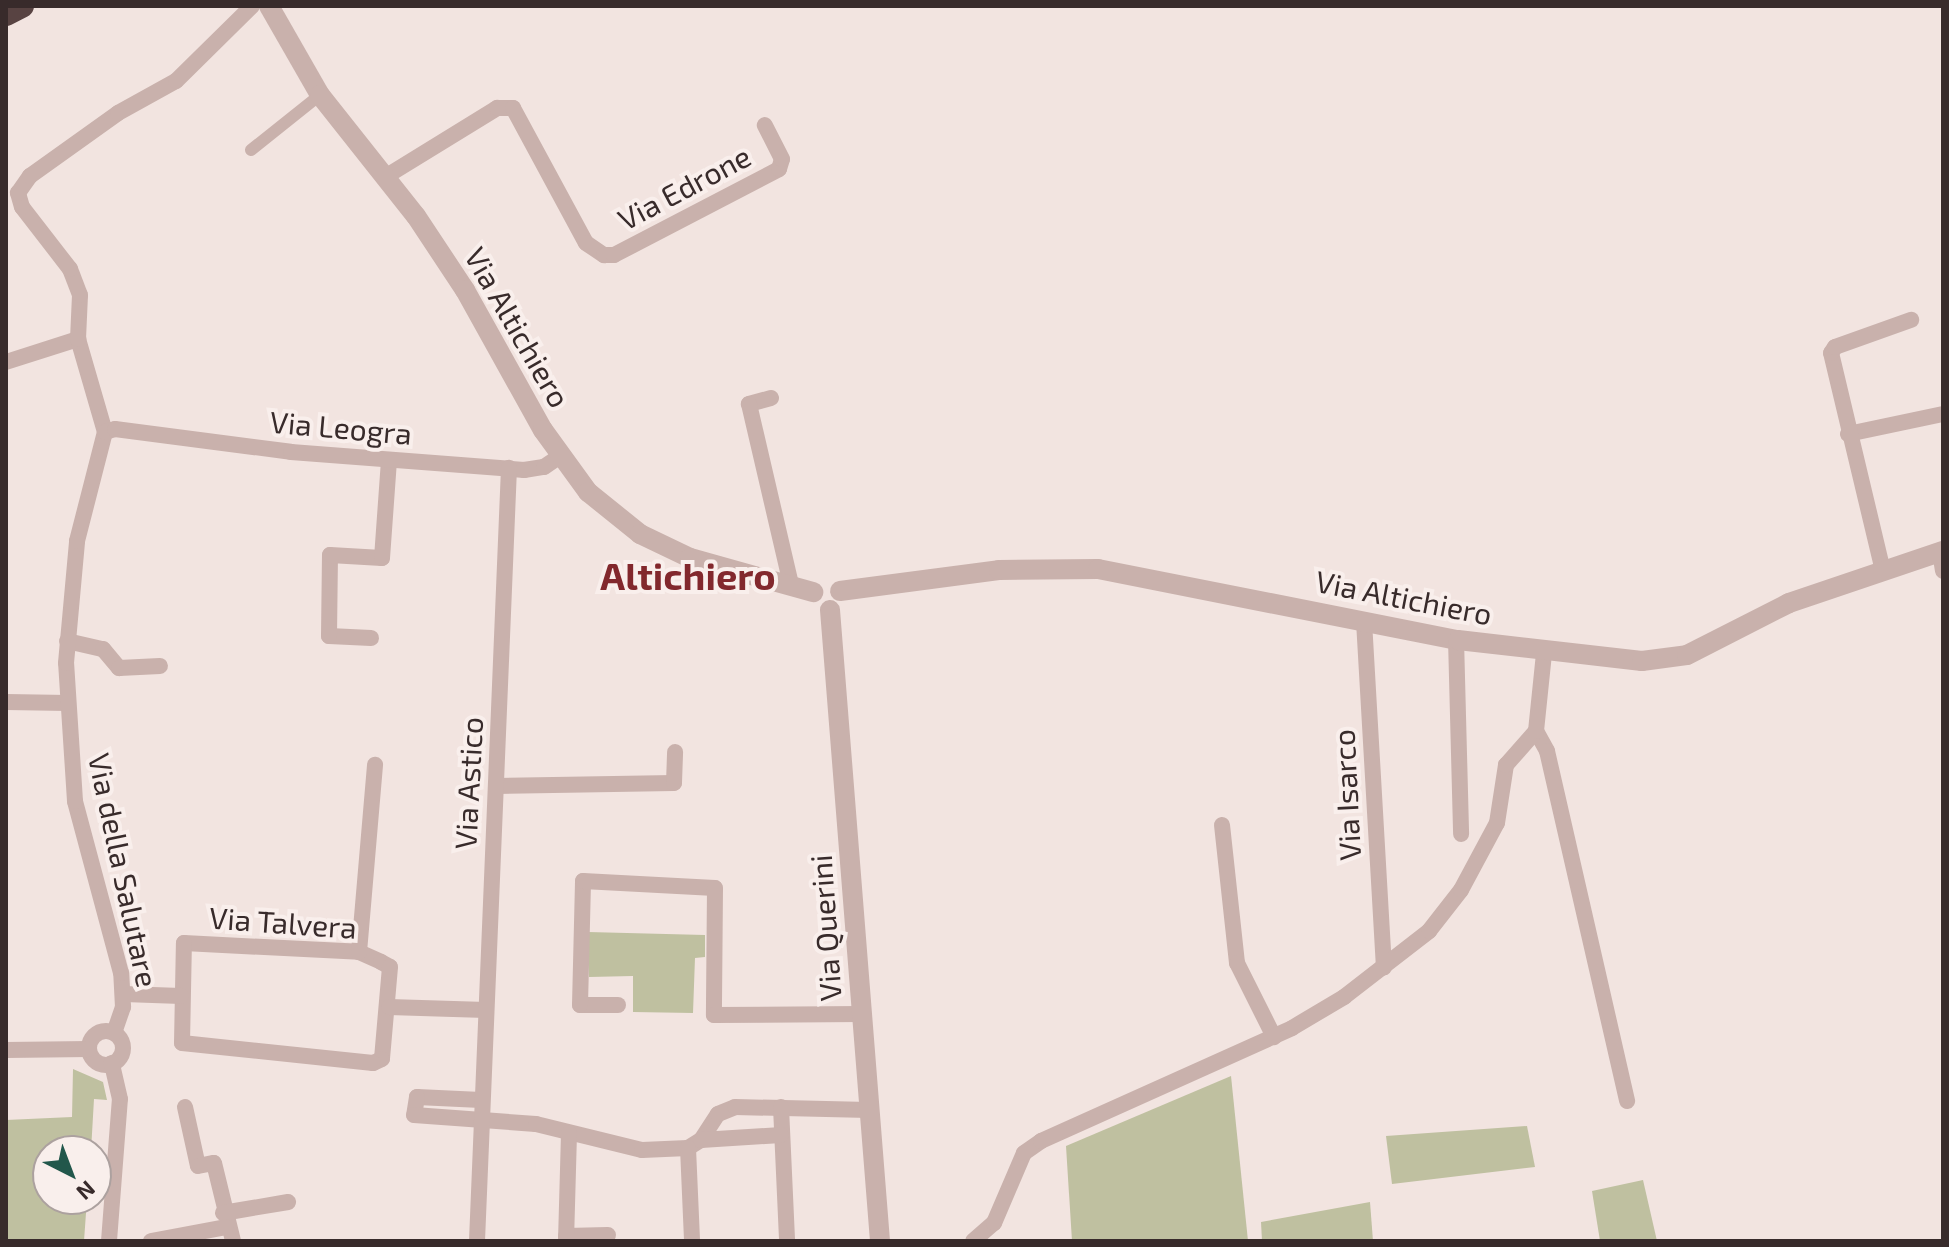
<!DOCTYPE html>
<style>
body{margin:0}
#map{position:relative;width:1949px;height:1247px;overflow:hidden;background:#f2e4e0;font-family:"Exo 2",sans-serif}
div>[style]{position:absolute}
.green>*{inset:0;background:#bfc0a0}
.pedestrian>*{height:12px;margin:-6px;padding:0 6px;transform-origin:6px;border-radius:6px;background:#c9b1ac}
.minor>*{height:16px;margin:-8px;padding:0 8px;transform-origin:8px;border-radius:8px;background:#c9b1ac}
.minor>.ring{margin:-8px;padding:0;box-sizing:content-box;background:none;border:16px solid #c9b1ac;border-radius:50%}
.tertiary>*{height:20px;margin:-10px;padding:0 10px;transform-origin:10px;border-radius:10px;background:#c9b1ac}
.motorway>*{height:24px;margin:-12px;padding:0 12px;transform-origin:12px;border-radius:12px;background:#584342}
span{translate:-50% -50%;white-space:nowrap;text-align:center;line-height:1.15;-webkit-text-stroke:8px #f9efec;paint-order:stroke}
.street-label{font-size:30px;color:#382b2b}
.district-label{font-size:38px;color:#82282d;font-weight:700}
.frame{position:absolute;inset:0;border:8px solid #382b2b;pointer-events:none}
.north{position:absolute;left:32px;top:1135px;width:80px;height:80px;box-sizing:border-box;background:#f9efec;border:2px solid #aca19f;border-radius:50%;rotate:138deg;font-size:22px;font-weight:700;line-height:32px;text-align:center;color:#382b2b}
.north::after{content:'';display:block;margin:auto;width:28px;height:36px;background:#22574b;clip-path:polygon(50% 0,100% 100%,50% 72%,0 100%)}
</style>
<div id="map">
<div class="green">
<div style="clip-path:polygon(588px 932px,705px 935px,705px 957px,695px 958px,693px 1013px,633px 1012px,633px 976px,589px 977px)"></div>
<div style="clip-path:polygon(73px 1069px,103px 1082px,107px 1100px,94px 1099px,91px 1151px,48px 1151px,48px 1199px,87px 1199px,84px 1241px,6px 1241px,6px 1120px,72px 1117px)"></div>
<div style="clip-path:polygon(1231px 1076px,1248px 1241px,1072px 1241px,1066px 1146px)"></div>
<div style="clip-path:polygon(1527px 1126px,1535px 1167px,1392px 1184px,1386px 1136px)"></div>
<div style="clip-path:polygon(1643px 1180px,1657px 1241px,1600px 1241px,1592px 1191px)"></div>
<div style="clip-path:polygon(1370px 1202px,1373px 1241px,1262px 1241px,1261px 1222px)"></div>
</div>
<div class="pedestrian">
<div style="left:251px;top:150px;width:88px;rotate:-38.6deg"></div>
</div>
<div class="minor">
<div style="left:385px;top:177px;width:132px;rotate:-31.6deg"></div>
<div style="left:497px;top:108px;width:16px"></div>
<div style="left:513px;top:108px;width:153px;rotate:61.6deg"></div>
<div style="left:586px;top:243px;width:22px;rotate:34deg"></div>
<div style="left:604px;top:255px;width:10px"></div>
<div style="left:614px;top:255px;width:186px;rotate:-27.5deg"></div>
<div style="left:779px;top:169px;width:10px;rotate:-73deg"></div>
<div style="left:782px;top:159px;width:38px;rotate:-117deg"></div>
<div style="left:6px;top:362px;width:76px;rotate:-17.7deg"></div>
<div style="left:771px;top:398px;width:23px;rotate:165deg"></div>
<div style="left:749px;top:404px;width:185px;rotate:76.9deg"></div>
<div style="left:105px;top:432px;width:97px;rotate:-106.2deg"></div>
<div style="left:78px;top:339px;width:44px;rotate:-87.4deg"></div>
<div style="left:80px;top:295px;width:28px;rotate:-111deg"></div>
<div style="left:70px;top:269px;width:78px;rotate:-127.7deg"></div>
<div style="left:22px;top:207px;width:15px;rotate:-106deg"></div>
<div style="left:18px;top:193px;width:21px;rotate:-55deg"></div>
<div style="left:30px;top:176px;width:108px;rotate:-35.6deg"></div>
<div style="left:118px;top:113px;width:66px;rotate:-28.9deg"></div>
<div style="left:176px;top:81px;width:107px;rotate:-44.6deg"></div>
<div style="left:1848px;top:434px;width:97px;rotate:-11.9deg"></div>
<div style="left:1940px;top:552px;width:19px;rotate:81deg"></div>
<div style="left:1883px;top:571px;width:224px;rotate:-103.4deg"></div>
<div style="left:1831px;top:353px;width:7px;rotate:-56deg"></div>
<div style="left:1835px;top:347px;width:81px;rotate:-19.6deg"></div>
<div style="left:1364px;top:621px;width:347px;rotate:86.7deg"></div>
<div style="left:371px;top:638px;width:42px;rotate:-177.3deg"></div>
<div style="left:329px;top:636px;width:81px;rotate:-89.3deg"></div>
<div style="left:330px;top:555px;width:52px;rotate:3.3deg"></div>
<div style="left:382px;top:558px;width:98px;rotate:-85.9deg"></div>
<div style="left:1456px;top:639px;width:195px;rotate:88.5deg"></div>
<div style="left:67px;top:641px;width:37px;rotate:13deg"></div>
<div style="left:103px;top:649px;width:25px;rotate:50deg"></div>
<div style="left:119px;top:668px;width:41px;rotate:-2.8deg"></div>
<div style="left:6px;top:702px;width:62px;rotate:0.9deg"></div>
<div style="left:1536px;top:731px;width:23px;rotate:61deg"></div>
<div style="left:1547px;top:751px;width:359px;rotate:77.1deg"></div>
<div style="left:497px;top:786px;width:177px;rotate:-1deg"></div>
<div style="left:674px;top:783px;width:31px;rotate:-88deg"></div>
<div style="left:1222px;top:825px;width:139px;rotate:83.8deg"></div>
<div style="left:1237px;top:963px;width:83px;rotate:63.4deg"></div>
<div style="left:184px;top:943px;width:175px;rotate:2.9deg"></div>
<div style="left:359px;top:952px;width:24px;rotate:24deg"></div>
<div style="left:381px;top:962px;width:10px;rotate:29deg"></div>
<div style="left:390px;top:967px;width:92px;rotate:95deg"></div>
<div style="left:382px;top:1059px;width:10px;rotate:156deg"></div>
<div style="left:373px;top:1063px;width:192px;rotate:-174deg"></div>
<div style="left:182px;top:1043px;width:100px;rotate:-88.9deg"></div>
<div style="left:359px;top:952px;width:188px;rotate:-85.1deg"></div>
<div style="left:124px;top:994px;width:57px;rotate:2deg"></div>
<div style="left:618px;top:1005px;width:38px;rotate:180deg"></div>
<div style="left:580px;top:1005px;width:124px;rotate:-88.6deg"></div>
<div style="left:583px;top:881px;width:132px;rotate:3deg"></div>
<div style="left:715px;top:888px;width:127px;rotate:90.5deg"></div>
<div style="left:714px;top:1015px;width:147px;rotate:-0.4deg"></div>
<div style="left:389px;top:1007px;width:97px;rotate:1.8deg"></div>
<div class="ring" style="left:89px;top:1031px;width:18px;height:18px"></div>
<div style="left:114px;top:1033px;width:28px;rotate:-71deg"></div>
<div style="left:123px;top:1007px;width:34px;rotate:-93deg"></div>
<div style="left:121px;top:973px;width:178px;rotate:-105deg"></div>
<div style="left:75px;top:801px;width:138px;rotate:-93.7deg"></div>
<div style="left:66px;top:663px;width:122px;rotate:-84.8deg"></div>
<div style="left:77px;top:541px;width:113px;rotate:-75.6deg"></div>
<div style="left:105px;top:432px;width:10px;rotate:-17deg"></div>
<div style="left:115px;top:429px;width:177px;rotate:7.4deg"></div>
<div style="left:291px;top:452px;width:234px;rotate:4.4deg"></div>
<div style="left:524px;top:470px;width:20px;rotate:-9deg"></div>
<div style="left:544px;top:467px;width:18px;rotate:-34deg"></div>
<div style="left:6px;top:1050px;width:83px;rotate:-0.7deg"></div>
<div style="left:481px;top:1100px;width:64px;rotate:-177.3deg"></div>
<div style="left:417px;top:1097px;width:18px;rotate:99deg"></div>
<div style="left:414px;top:1115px;width:122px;rotate:4.2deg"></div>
<div style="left:536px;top:1124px;width:109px;rotate:13.8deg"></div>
<div style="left:642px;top:1150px;width:46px;rotate:-2.5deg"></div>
<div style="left:688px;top:1148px;width:15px;rotate:-32deg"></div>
<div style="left:701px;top:1140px;width:31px;rotate:-57deg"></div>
<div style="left:718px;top:1114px;width:18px;rotate:-22deg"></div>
<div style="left:735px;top:1107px;width:134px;rotate:1.3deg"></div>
<div style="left:185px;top:1107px;width:60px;rotate:77.6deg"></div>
<div style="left:198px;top:1166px;width:16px;rotate:-11deg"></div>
<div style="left:214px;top:1163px;width:80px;rotate:76.3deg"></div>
<div style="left:781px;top:1107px;width:134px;rotate:87.4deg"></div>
<div style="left:701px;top:1140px;width:80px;rotate:-3.6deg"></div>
<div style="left:688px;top:1148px;width:93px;rotate:87.5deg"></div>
<div style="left:223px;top:1213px;width:66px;rotate:-9.6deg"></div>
<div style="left:566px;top:1236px;width:42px;rotate:-1.4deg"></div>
<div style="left:109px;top:1241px;width:142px;rotate:-85.6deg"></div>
<div style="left:120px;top:1099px;width:37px;rotate:-103deg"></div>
<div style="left:151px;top:1241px;width:76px;rotate:-10.6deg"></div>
<div style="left:477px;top:1241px;width:774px;rotate:-87.63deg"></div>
<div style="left:566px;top:1241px;width:108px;rotate:-88.4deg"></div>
<div style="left:973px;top:1241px;width:28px;rotate:-41deg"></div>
<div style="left:994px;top:1223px;width:76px;rotate:-66.8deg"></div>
<div style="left:1024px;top:1153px;width:21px;rotate:-35deg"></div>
<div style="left:1041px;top:1141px;width:275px;rotate:-24.2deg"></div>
<div style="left:1292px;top:1028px;width:61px;rotate:-30.8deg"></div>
<div style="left:1344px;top:997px;width:108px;rotate:-37.8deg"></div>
<div style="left:1429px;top:931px;width:52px;rotate:-52deg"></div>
<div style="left:1461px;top:890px;width:76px;rotate:-61.8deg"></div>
<div style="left:1497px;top:823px;width:59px;rotate:-81.2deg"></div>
<div style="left:1506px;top:765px;width:45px;rotate:-48.6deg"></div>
<div style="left:1536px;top:731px;width:77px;rotate:-84.1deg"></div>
</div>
<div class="tertiary">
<div style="left:269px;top:6px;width:103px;rotate:60.2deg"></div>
<div style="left:320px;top:95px;width:154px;rotate:51.6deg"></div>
<div style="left:416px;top:216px;width:89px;rotate:56.5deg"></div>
<div style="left:465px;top:290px;width:160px;rotate:60.9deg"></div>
<div style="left:543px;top:430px;width:77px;rotate:54deg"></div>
<div style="left:588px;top:492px;width:67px;rotate:38.9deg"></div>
<div style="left:640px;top:534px;width:55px;rotate:25.6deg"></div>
<div style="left:690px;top:558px;width:128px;rotate:15.5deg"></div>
<div style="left:840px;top:591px;width:160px;rotate:-7.5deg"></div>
<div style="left:999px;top:570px;width:99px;rotate:-0.6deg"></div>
<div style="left:1098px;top:569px;width:367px;rotate:11.2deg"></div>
<div style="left:1458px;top:640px;width:185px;rotate:6.5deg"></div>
<div style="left:1642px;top:661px;width:45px;rotate:-7.6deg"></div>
<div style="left:1687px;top:655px;width:114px;rotate:-27deg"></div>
<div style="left:1789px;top:603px;width:163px;rotate:-18.7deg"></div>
<div style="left:830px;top:610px;width:633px;rotate:85.47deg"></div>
</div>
<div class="motorway">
<div style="left:6px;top:14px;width:18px;rotate:-27deg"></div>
</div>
<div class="street-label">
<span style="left:684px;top:187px;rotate:-28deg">Via Edrone</span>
<span style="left:518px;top:327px;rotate:60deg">Via Altichiero</span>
<span style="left:341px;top:427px;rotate:5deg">Via Leogra</span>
<span style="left:1404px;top:597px;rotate:11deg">Via Altichiero</span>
<span style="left:468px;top:783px;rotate:-87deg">Via Astico</span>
<span style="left:1346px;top:795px;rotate:-93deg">Via Isarco</span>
<span style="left:124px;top:870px;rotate:78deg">Via della Salutare</span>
<span style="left:283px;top:922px;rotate:4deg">Via Talvera</span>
<span style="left:825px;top:928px;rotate:-94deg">Via Querini</span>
</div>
<div class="district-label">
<span style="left:688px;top:576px">Altichiero</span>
</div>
<div class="frame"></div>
<div class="north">N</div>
</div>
